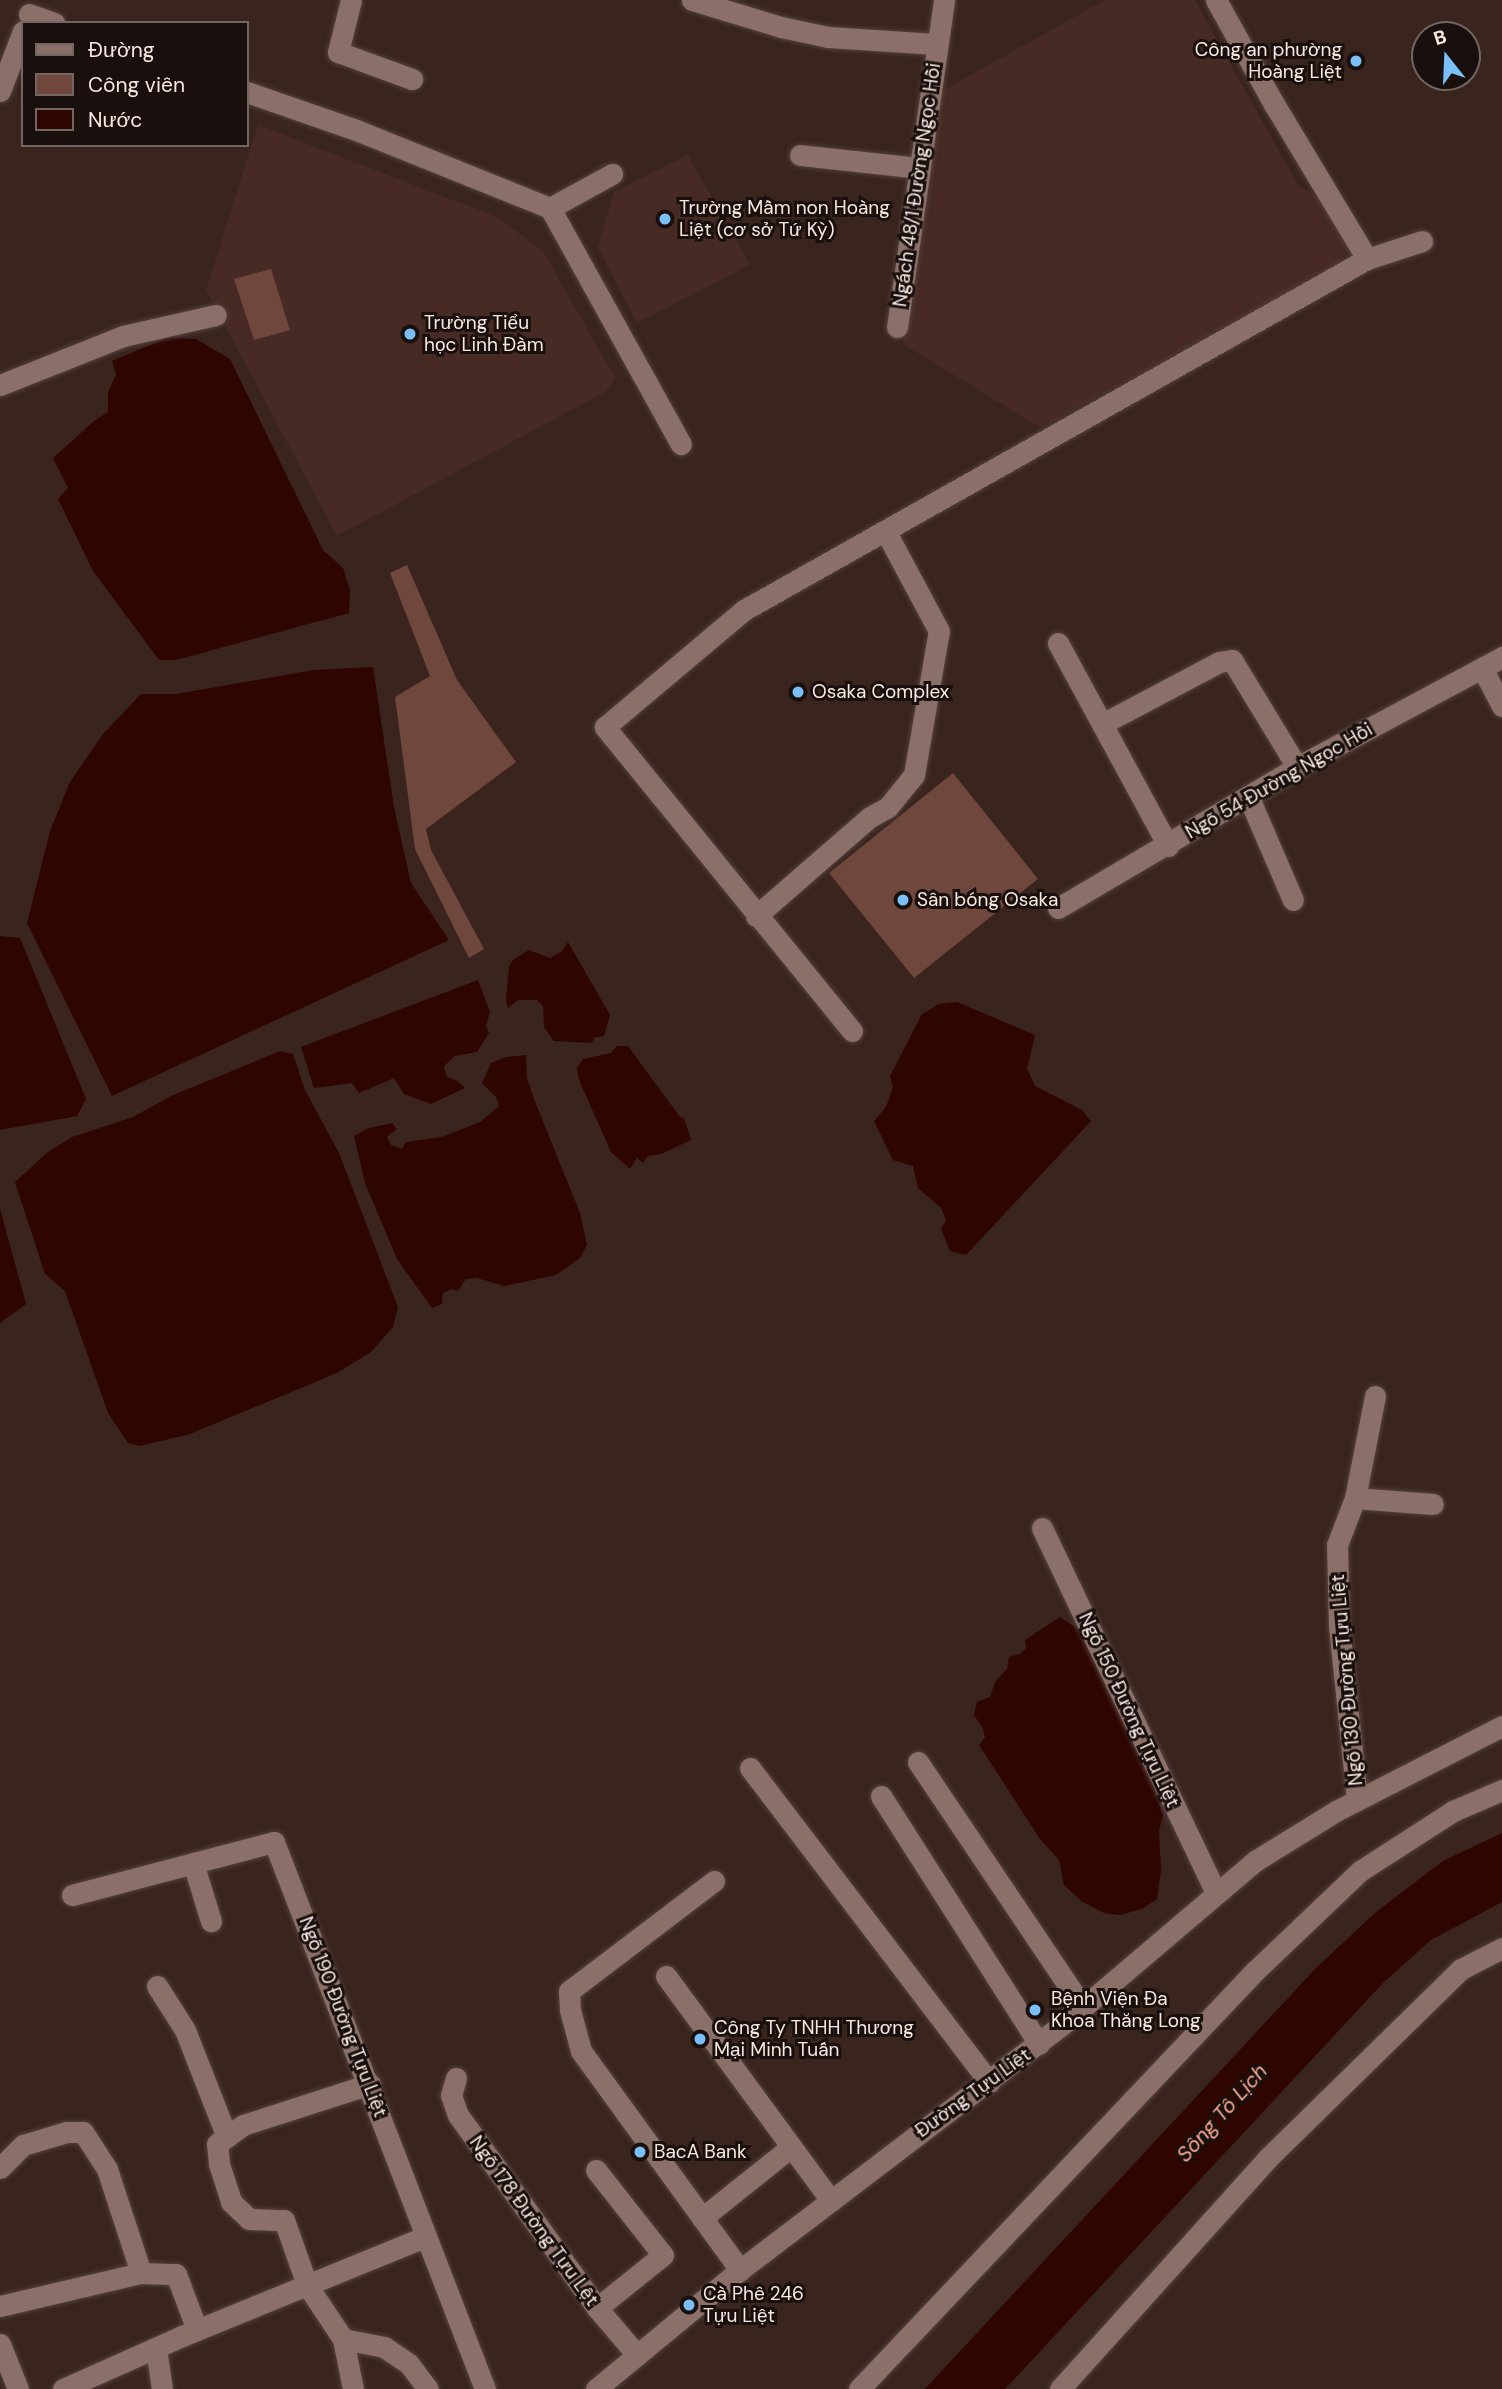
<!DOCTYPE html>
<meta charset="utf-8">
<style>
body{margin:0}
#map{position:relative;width:1502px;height:2389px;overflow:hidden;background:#39241e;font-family:"DM Sans",sans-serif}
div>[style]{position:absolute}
.built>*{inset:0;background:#472a23}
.green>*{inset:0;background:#70473c}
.water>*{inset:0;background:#2f0500}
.roads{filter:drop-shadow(0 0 2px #54413d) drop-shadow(0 0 2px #54413d)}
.minor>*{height:21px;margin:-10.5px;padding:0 10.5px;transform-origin:10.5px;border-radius:10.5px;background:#8b7069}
.dots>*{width:19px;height:19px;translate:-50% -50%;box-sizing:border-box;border:4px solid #19100d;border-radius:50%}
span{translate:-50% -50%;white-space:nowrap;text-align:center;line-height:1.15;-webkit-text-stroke:6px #19100d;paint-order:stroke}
.poi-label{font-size:19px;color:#f8e8e4}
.right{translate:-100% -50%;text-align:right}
.left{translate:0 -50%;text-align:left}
.street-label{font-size:19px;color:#f8e8e4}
.water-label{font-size:21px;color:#fcaa95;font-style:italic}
.legend{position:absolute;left:21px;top:21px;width:228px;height:126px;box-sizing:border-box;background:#19100d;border:2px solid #726663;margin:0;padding:9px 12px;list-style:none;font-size:21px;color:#f8e8e4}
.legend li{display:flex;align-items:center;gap:14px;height:35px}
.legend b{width:35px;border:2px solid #726663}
.north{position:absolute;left:1411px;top:21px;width:70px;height:70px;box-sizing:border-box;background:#19100d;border:2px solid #726663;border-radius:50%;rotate:342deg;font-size:19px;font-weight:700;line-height:28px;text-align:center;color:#f8e8e4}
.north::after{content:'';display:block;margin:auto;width:24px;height:32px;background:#7abff8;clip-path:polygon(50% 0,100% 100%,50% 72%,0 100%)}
</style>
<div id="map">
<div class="built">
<div style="clip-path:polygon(1105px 0,1195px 0,1298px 185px,1326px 200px,1349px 248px,1338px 264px,1041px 428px,903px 344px,936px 94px)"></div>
<div style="clip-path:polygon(258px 125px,497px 217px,543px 251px,616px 379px,605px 392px,337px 536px,206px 290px)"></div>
<div style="clip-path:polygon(688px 155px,750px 265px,637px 323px,598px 247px,614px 192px)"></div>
</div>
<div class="green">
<div style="clip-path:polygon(271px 269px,290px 330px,254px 340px,234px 279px)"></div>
<div style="clip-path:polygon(407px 565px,457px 680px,516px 762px,426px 829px,431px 850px,484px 949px,469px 958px,415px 849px,395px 697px,430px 676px,390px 573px)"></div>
<div style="clip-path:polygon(953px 773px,1038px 879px,914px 978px,829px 873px)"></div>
</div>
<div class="water">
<div style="clip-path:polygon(167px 338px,196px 339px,230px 359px,323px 550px,343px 568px,350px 590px,349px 613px,176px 660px,159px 660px,93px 571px,58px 499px,68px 488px,53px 458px,94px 421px,108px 412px,108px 392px,116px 375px,112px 361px)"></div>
<div style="clip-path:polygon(373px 667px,394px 807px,411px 883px,449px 940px,112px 1096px,27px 923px,50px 831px,70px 782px,103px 734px,141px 694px,176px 694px,314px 670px)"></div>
<div style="clip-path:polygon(0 936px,20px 938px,86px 1099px,77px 1116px,0 1130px)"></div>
<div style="clip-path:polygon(568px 942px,610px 1015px,604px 1036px,594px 1038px,592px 1043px,554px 1041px,544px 1027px,543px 1006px,537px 1000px,518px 1000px,508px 1008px,506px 1001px,509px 966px,513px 960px,529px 950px,550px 958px,561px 952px)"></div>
<div style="clip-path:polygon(478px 980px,490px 1012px,486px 1026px,489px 1033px,477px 1052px,455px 1056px,444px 1066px,447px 1077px,456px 1080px,465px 1088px,431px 1104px,404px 1094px,394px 1078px,359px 1093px,352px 1083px,314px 1088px,301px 1047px)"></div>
<div style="clip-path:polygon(957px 1002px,1035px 1035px,1027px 1069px,1035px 1086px,1082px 1110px,1091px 1121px,966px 1255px,950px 1251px,941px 1229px,946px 1220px,941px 1208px,918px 1188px,913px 1166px,893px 1160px,874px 1121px,886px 1107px,893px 1087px,890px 1076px,922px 1014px,939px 1004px)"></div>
<div style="clip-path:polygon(617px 1046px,628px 1046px,680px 1117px,684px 1118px,691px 1140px,661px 1154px,648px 1156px,643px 1163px,637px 1158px,630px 1169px,611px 1152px,579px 1080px,577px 1068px,583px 1059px,611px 1053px)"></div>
<div style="clip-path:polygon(280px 1051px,293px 1054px,305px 1090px,339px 1153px,398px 1307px,393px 1327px,371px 1352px,337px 1373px,190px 1434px,140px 1446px,128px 1443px,108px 1413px,65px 1291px,45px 1274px,15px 1182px,48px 1152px,72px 1137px,133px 1117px,171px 1096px)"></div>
<div style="clip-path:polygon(526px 1055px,527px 1078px,534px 1099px,580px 1213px,587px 1245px,580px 1258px,556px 1275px,504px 1286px,477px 1278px,466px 1279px,458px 1291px,452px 1289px,443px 1293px,442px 1304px,432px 1308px,397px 1259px,365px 1183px,354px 1136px,369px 1128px,392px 1123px,397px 1129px,387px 1137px,391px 1145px,402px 1149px,406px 1142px,442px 1137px,480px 1122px,499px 1106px,496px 1097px,482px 1083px,491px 1063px,506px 1057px)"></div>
<div style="clip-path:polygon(0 1209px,26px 1304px,0 1323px)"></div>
<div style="clip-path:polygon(1060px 1617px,1079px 1630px,1140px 1747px,1163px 1815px,1159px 1831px,1161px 1870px,1157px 1899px,1142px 1909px,1120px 1915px,1104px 1913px,1081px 1901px,1064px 1885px,1059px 1860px,1040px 1839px,979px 1745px,985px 1737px,983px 1729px,974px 1715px,977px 1702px,990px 1697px,995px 1682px,1007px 1669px,1009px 1657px,1020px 1654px,1026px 1648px,1025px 1640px)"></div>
<div style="clip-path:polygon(1502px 1833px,1502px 1902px,1431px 1940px,1383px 1983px,1005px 2389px,925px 2389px,1315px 1969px,1376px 1912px,1443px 1861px)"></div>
</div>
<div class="roads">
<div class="minor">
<div style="left:351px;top:0;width:54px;rotate:104deg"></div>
<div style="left:338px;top:52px;width:79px;rotate:20deg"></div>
<div style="left:692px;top:0;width:93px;rotate:16.9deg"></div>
<div style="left:781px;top:27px;width:48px;rotate:12deg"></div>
<div style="left:828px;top:37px;width:108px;rotate:3.7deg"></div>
<div style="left:1216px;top:0;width:119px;rotate:60.9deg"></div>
<div style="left:1274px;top:104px;width:181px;rotate:59deg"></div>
<div style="left:29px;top:14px;width:27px;rotate:20deg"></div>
<div style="left:0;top:91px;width:64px;rotate:-69deg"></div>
<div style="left:247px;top:92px;width:115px;rotate:19.2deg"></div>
<div style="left:356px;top:130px;width:209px;rotate:21.9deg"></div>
<div style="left:550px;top:208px;width:270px;rotate:61deg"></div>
<div style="left:800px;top:155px;width:120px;rotate:6.2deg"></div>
<div style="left:550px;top:208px;width:71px;rotate:-28.7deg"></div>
<div style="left:897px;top:327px;width:330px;rotate:-81.8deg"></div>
<div style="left:0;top:385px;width:132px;rotate:-21.7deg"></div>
<div style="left:123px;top:336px;width:95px;rotate:-12.7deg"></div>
<div style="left:1058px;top:643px;width:231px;rotate:61.5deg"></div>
<div style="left:1482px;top:668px;width:43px;rotate:62.2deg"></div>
<div style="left:1102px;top:724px;width:132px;rotate:-27.9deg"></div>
<div style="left:1219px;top:662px;width:13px;rotate:-9deg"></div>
<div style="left:1232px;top:660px;width:125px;rotate:58.7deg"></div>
<div style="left:1249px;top:798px;width:111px;rotate:66.7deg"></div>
<div style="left:1058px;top:908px;width:277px;rotate:-30.5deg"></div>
<div style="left:1297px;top:767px;width:233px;rotate:-28.2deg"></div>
<div style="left:756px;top:916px;width:151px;rotate:-41deg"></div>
<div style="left:870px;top:817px;width:21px;rotate:-29deg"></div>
<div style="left:888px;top:807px;width:41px;rotate:-50.9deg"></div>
<div style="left:914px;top:775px;width:146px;rotate:-80.2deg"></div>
<div style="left:939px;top:631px;width:112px;rotate:-118.2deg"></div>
<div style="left:852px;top:1031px;width:392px;rotate:-129.1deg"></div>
<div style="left:605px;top:727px;width:182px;rotate:-40.1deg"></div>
<div style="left:744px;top:610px;width:715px;rotate:-29.4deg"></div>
<div style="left:1367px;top:259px;width:58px;rotate:-18.1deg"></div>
<div style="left:1355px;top:1498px;width:78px;rotate:4.4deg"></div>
<div style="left:1042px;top:1528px;width:403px;rotate:64.5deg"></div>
<div style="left:918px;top:1762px;width:296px;rotate:56.1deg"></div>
<div style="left:750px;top:1768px;width:395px;rotate:52.7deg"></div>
<div style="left:881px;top:1796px;width:294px;rotate:57.5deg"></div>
<div style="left:1357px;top:1800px;width:175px;rotate:-95.9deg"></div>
<div style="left:1339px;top:1626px;width:81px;rotate:-91.4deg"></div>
<div style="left:1337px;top:1545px;width:50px;rotate:-69deg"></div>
<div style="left:1355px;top:1498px;width:104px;rotate:-78.9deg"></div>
<div style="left:193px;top:1863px;width:61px;rotate:72.8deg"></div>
<div style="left:714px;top:1881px;width:182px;rotate:142.8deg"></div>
<div style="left:569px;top:1991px;width:19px;rotate:87deg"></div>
<div style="left:570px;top:2010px;width:42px;rotate:75deg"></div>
<div style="left:581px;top:2051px;width:271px;rotate:54deg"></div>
<div style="left:72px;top:1895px;width:209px;rotate:-14.7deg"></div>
<div style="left:274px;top:1842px;width:586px;rotate:68.91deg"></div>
<div style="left:666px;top:1976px;width:279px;rotate:53.7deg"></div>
<div style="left:157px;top:1986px;width:52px;rotate:57.5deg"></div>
<div style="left:185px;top:2030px;width:115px;rotate:68.6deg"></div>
<div style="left:456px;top:2078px;width:18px;rotate:106deg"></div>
<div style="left:451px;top:2095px;width:21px;rotate:71deg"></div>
<div style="left:458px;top:2115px;width:238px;rotate:54.2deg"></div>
<div style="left:597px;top:2308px;width:62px;rotate:49.6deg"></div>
<div style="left:370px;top:2084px;width:133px;rotate:162.1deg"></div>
<div style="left:243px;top:2125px;width:32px;rotate:144deg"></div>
<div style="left:217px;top:2144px;width:20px;rotate:84deg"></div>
<div style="left:219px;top:2164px;width:40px;rotate:72deg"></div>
<div style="left:231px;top:2202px;width:25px;rotate:43deg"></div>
<div style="left:249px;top:2219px;width:35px;rotate:2deg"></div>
<div style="left:284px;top:2220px;width:69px;rotate:70.5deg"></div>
<div style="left:307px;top:2285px;width:65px;rotate:56.3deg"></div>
<div style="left:343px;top:2339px;width:42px;rotate:11deg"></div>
<div style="left:384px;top:2347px;width:30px;rotate:34deg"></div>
<div style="left:409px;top:2364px;width:31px;rotate:53deg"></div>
<div style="left:0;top:2168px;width:33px;rotate:-45deg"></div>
<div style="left:23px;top:2145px;width:46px;rotate:-16.5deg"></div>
<div style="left:67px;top:2132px;width:16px"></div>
<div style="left:83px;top:2132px;width:44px;rotate:57deg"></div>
<div style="left:107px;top:2169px;width:109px;rotate:71.9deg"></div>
<div style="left:596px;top:2170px;width:108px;rotate:51.8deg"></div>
<div style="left:663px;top:2255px;width:85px;rotate:141.2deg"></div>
<div style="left:702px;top:2218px;width:114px;rotate:-38.6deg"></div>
<div style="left:0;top:2306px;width:145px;rotate:-13.2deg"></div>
<div style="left:141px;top:2273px;width:35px;rotate:2deg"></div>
<div style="left:176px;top:2274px;width:60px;rotate:69.4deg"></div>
<div style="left:343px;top:2339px;width:51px;rotate:78.7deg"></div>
<div style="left:0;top:2344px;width:48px;rotate:68.2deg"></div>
<div style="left:156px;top:2348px;width:41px;rotate:81.7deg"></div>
<div style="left:63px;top:2389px;width:130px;rotate:-24deg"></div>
<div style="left:182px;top:2336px;width:262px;rotate:-22.2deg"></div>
<div style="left:596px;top:2389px;width:187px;rotate:-39.6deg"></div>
<div style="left:740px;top:2270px;width:411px;rotate:-37.3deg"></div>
<div style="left:1067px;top:2021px;width:247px;rotate:-40.4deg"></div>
<div style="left:1255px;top:1861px;width:95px;rotate:-31.7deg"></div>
<div style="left:1336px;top:1811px;width:186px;rotate:-27.1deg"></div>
<div style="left:859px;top:2389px;width:576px;rotate:-46.55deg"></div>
<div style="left:1255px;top:1971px;width:145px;rotate:-43.6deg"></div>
<div style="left:1360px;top:1871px;width:111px;rotate:-32.8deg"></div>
<div style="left:1453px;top:1811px;width:53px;rotate:-23.2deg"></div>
<div style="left:1060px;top:2389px;width:311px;rotate:-48deg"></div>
<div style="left:1268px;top:2158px;width:270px;rotate:-44.4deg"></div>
<div style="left:1461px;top:1969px;width:46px;rotate:-27.1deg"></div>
</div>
</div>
<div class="dots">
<div style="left:1356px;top:61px;background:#7abff8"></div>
<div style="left:665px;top:219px;background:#7abff8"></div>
<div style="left:410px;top:334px;background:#7abff8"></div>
<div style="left:798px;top:692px;background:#7abff8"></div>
<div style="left:903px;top:900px;background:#7abff8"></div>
<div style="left:1035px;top:2010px;background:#7abff8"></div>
<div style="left:700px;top:2039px;background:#7abff8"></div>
<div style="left:640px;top:2152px;background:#7abff8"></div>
<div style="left:689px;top:2305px;background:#7abff8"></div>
</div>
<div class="poi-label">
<span class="right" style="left:1342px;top:61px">Công an phường<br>Hoàng Liệt</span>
<span class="left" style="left:679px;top:219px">Trường Mầm non Hoàng<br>Liệt (cơ sở Tứ Kỳ)</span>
<span class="left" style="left:424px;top:334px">Trường Tiểu<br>học Linh Đàm</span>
<span class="left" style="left:812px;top:692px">Osaka Complex</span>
<span class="left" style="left:917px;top:900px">Sân bóng Osaka</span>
<span class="left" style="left:1051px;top:2010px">Bệnh Viện Đa<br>Khoa Thăng Long</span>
<span class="left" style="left:714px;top:2039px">Công Ty TNHH Thương<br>Mại Minh Tuấn</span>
<span class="left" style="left:654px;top:2152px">BacA Bank</span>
<span class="left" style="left:703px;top:2305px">Cà Phê 246<br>Tựu Liệt</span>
</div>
<div class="street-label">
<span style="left:917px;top:185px;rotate:-82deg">Ngách 48/1 Đường Ngọc Hồi</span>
<span style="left:1279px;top:781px;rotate:-30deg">Ngõ 54 Đường Ngọc Hồi</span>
<span style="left:1347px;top:1680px;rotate:-95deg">Ngõ 130 Đường Tựu Liệt</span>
<span style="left:1129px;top:1710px;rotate:65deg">Ngõ 150 Đường Tựu Liệt</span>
<span style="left:343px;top:2017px;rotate:69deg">Ngõ 190 Đường Tựu Liệt</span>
<span style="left:973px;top:2093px;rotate:-36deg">Đường Tựu Liệt</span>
<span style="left:534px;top:2221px;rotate:54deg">Ngõ 178 Đường Tựu Lệt</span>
</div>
<div class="water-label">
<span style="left:1222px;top:2113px;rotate:-48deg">Sông Tô Lịch</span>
</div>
<ul class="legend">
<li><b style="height:9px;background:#8b7069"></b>Đường</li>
<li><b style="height:19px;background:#70473c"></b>Công viên</li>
<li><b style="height:19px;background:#2f0500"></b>Nước</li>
</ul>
<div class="north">B</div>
</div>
